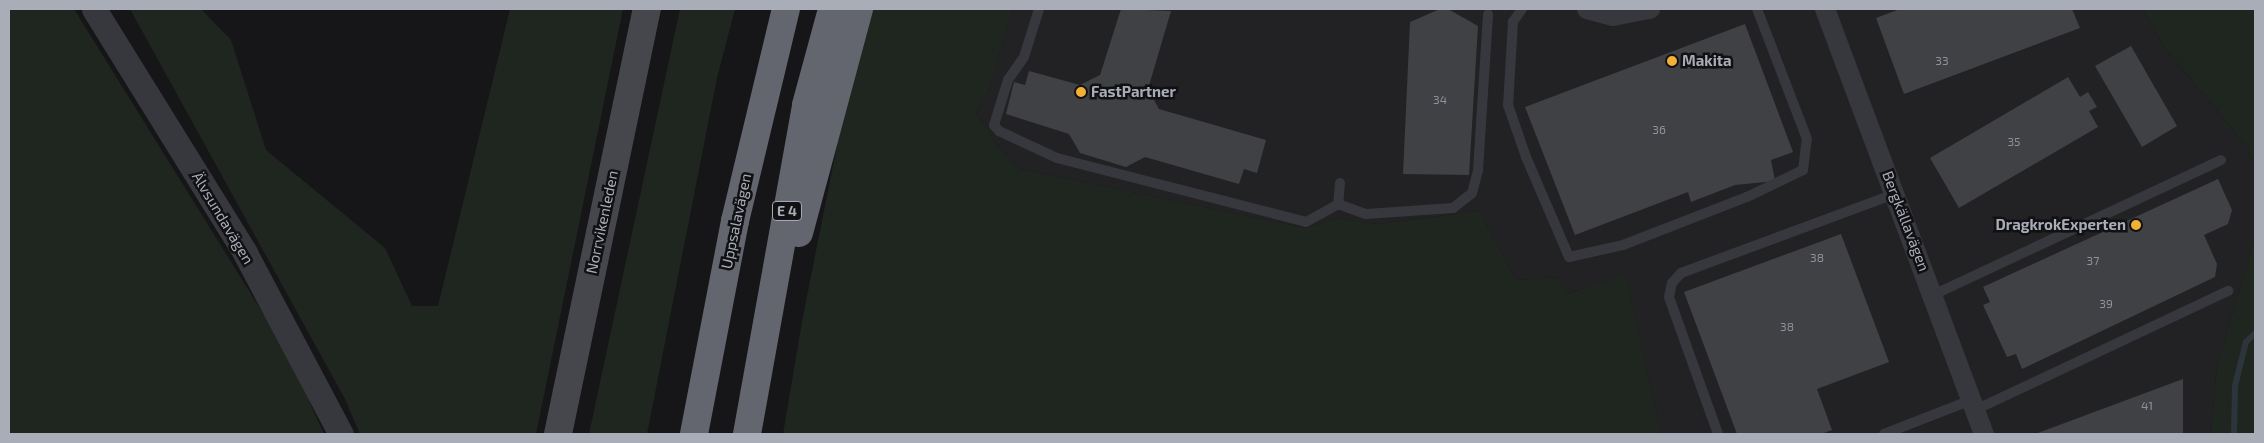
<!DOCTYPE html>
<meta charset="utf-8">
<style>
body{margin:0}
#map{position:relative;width:2264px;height:443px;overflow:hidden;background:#161618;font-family:"Exo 2",sans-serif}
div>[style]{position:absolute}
.built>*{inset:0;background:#222225}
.green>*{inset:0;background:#1e261f}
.stream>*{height:5.5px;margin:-2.75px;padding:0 2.75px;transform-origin:2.75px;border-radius:2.75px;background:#2c353c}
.building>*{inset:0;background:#404145}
.service>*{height:10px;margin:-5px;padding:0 5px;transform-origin:5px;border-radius:5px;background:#37383d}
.minor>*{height:20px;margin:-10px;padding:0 10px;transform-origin:10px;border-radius:10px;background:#37383d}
.tertiary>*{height:25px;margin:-12.5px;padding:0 12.5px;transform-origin:12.5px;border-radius:12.5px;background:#37383d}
.secondary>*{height:28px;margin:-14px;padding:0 14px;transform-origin:14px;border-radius:14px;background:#45474d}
.motorway>*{height:28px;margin:-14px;padding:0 14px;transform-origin:14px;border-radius:14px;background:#63666e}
.dots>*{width:14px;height:14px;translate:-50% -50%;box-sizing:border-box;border:2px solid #111113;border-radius:50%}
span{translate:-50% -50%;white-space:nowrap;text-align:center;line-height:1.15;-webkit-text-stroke:5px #111113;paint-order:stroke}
.number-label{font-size:12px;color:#8e929b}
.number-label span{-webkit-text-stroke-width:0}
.shield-label span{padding:1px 4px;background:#111113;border:1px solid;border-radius:4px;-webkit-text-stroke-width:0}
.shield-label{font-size:14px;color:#a8adb8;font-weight:700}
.poi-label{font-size:15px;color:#a8adb8;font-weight:700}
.left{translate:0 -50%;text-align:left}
.right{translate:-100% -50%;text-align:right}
.street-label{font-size:15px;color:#a8adb8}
.frame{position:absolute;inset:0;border:10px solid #a8adb8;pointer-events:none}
</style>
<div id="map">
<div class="built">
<div style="clip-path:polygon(1013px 9px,2143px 9px,2164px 47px,2245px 144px,2255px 164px,2255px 238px,2217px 365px,2211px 434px,1661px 434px,1626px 276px,1566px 294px,1558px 277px,1516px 280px,1479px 211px,1377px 224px,1337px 218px,1306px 228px,1021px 169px,995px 142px,976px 113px,989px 90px)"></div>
</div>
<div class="green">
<div style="clip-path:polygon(9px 9px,74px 9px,287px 352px,324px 434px,9px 434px)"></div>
<div style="clip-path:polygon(130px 9px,201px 9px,231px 40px,266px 150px,385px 248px,412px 306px,438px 306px,510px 9px,623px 9px,536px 434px,360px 434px,345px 399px)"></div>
<div style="clip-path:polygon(680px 9px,735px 9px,717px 78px,647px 434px,589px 434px)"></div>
<div style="clip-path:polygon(872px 9px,1013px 9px,989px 90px,976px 113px,995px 142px,1021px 169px,1306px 228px,1337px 218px,1377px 224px,1479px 211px,1516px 280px,1558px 277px,1567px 294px,1626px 275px,1661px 434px,783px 434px,803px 316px,839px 136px)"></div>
<div style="clip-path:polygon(2143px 9px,2255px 9px,2255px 164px,2245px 144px,2164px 47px)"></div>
<div style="clip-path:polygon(2255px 238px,2255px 434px,2211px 434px,2217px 365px)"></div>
</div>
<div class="stream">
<div style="left:2234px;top:434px;width:48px;rotate:-88.8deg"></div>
<div style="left:2235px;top:386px;width:45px;rotate:-76deg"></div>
<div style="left:2246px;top:342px;width:12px;rotate:-42deg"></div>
</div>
<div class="building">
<div style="clip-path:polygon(1121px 9px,1171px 11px,1148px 89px,1159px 109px,1266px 140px,1257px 173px,1244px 169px,1239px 184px,1145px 157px,1126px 167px,1080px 153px,1069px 134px,1006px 114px,1014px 82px,1025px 85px,1029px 71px,1080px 85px,1100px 75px)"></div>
<div style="clip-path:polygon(1440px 9px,1448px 9px,1478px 26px,1469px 175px,1403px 174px,1410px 22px)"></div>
<div style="clip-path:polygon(1900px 9px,2072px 9px,2080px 28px,1904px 94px,1876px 18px)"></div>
<div style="clip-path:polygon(1745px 24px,1793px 152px,1771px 160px,1775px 181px,1735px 185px,1691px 202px,1688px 192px,1575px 235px,1525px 107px)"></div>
<div style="clip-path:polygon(2131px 46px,2177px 126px,2142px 147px,2095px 66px)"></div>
<div style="clip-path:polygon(2068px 77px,2080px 97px,2088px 92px,2097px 107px,2089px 111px,2098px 127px,1959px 208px,1930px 158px)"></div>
<div style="clip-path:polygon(2218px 179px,2232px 210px,2228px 224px,2204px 235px,2217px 264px,2215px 277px,2022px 369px,2016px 354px,2007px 357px,1983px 305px,1990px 302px,1983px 287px)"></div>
<div style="clip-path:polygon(1841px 234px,1889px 362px,1817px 389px,1832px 430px,1821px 434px,1737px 434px,1684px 292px)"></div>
<div style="clip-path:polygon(2183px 379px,2183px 434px,2035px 434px)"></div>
</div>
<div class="service">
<div style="left:1039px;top:9px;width:50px;rotate:107.4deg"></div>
<div style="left:1024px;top:57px;width:28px;rotate:125deg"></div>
<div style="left:1008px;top:80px;width:47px;rotate:107.3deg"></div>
<div style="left:994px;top:125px;width:8px;rotate:50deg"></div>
<div style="left:999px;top:131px;width:64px;rotate:25deg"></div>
<div style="left:1057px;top:158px;width:257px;rotate:14.4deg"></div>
<div style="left:1306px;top:222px;width:37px;rotate:-29deg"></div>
<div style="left:1522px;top:9px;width:16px;rotate:125deg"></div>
<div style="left:1513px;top:22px;width:83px;rotate:93.4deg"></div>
<div style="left:1508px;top:105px;width:55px;rotate:70.9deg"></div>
<div style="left:1526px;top:157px;width:109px;rotate:66.7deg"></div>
<div style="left:1569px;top:257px;width:55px;rotate:-12.5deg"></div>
<div style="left:1623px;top:245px;width:133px;rotate:-21.2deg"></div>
<div style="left:1747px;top:197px;width:62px;rotate:-25.7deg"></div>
<div style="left:1803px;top:170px;width:31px;rotate:-83deg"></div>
<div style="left:1807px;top:139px;width:139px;rotate:-111deg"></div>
<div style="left:1340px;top:183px;width:21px;rotate:95deg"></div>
<div style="left:1338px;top:204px;width:30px;rotate:20deg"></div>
<div style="left:1366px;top:214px;width:87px;rotate:-3.9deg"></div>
<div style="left:1453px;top:208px;width:24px;rotate:-38deg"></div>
<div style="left:1472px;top:193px;width:24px;rotate:-75deg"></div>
<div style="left:1478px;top:170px;width:156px;rotate:-86.3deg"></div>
<div style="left:1933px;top:295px;width:318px;rotate:-25.1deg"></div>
<div style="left:1975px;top:410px;width:280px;rotate:-25.2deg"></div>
<div style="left:1718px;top:434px;width:145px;rotate:-109.7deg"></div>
<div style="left:1669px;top:297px;width:14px;rotate:-78deg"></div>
<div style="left:1672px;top:283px;width:13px;rotate:-48deg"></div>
<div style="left:1681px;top:273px;width:228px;rotate:-20.3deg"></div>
<div style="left:1884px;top:434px;width:93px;rotate:-21.3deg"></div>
</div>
<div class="minor">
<div style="left:1587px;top:9px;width:27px;rotate:15deg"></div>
<div style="left:1613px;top:16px;width:38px;rotate:-11deg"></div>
<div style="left:1825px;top:9px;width:454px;rotate:69.5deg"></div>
</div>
<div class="tertiary">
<div style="left:94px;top:9px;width:287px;rotate:58.2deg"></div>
<div style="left:245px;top:253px;width:205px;rotate:62.1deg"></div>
</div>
<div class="secondary">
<div style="left:558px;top:434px;width:434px;rotate:-78.2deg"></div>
</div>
<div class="motorway">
<div style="left:799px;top:233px;width:232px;rotate:-75deg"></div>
<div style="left:694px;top:434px;width:217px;rotate:-79.1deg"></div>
<div style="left:735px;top:221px;width:218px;rotate:-76.5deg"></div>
<div style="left:747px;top:434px;width:334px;rotate:-79.8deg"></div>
<div style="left:806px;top:105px;width:99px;rotate:-74.8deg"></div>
</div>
<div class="dots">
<div style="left:1672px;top:61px;background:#f2b134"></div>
<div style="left:1081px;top:92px;background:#f2b134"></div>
<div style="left:2136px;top:225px;background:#f2b134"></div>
</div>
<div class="number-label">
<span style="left:1942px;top:61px">33</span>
<span style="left:1440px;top:100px">34</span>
<span style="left:1659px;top:130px">36</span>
<span style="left:2014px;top:142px">35</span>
<span style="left:1817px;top:258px">38</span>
<span style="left:2093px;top:261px">37</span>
<span style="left:2106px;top:304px">39</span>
<span style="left:1787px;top:327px">38</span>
<span style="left:2147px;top:406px">41</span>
</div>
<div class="shield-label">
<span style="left:787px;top:211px">E 4</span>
</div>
<div class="poi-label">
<span class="left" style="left:1682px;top:61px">Makita</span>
<span class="left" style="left:1091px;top:92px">FastPartner</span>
<span class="right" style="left:2126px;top:225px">DragkrokExperten</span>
</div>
<div class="street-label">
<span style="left:223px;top:218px;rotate:59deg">Älvsundavägen</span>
<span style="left:736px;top:221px;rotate:-78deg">Uppsalavägen</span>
<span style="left:1906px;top:221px;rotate:69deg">Bergkällavägen</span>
<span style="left:602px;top:222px;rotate:-78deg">Norrvikenleden</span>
</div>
<div class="frame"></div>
</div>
